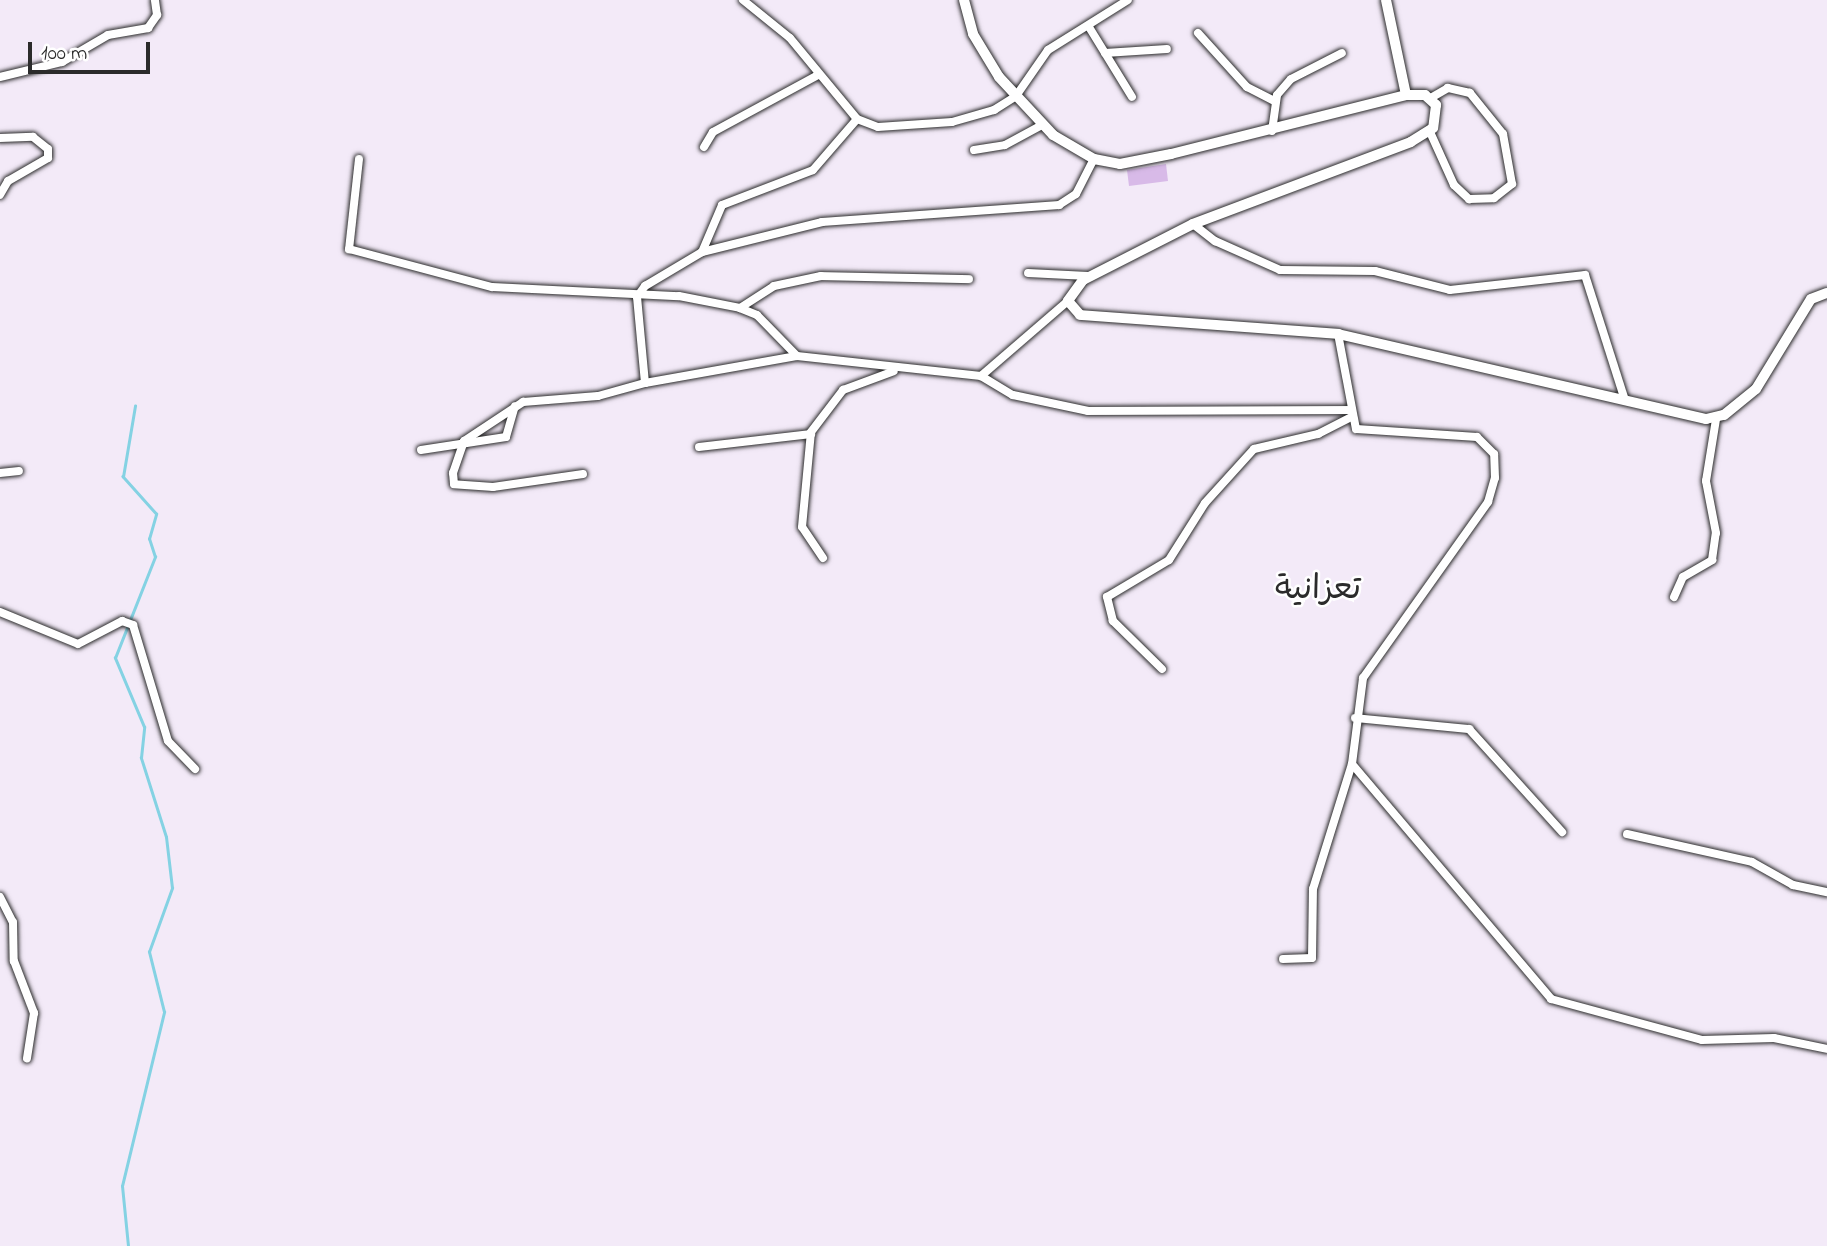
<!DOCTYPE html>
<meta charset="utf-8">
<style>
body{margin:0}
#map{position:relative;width:1827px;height:1246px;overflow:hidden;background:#f3eaf8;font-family:"Indie Flower","Playpen Sans Arabic",sans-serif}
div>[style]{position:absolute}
.stream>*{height:2.5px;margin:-1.25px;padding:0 1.25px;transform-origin:1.25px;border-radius:1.25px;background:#84d2e3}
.building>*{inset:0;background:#d8bae8}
.roads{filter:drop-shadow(0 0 2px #2b2b2b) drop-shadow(0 0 2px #2b2b2b)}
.minor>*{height:8px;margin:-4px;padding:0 4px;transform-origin:4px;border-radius:4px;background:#fff}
.tertiary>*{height:10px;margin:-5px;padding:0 5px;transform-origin:5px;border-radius:5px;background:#fff}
span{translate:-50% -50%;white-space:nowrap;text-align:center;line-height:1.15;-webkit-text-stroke:5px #fff;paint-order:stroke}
.quarter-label{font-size:33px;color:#2b2b2b}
.scale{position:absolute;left:28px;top:42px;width:122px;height:32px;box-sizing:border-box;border:4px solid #2b2b2b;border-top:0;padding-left:9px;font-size:21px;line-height:24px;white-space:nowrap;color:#2b2b2b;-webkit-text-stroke:5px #fff;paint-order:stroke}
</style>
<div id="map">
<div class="stream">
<div style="left:128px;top:1246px;width:60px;rotate:-95.7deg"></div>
<div style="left:122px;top:1186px;width:179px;rotate:-76.4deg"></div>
<div style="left:164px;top:1012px;width:62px;rotate:-104deg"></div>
<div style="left:149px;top:952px;width:68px;rotate:-70.2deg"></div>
<div style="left:172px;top:888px;width:51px;rotate:-96.7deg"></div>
<div style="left:166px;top:837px;width:83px;rotate:-107.6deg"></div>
<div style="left:141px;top:758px;width:31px;rotate:-84deg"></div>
<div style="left:144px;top:727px;width:75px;rotate:-112.8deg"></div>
<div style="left:115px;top:658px;width:109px;rotate:-68.4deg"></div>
<div style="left:155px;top:557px;width:19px;rotate:-108deg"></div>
<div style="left:149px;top:539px;width:26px;rotate:-74deg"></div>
<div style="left:156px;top:514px;width:50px;rotate:-131.7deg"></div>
<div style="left:123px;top:477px;width:72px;rotate:-80.4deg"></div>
</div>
<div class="building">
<div style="clip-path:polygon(1166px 164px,1168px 181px,1129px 186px,1127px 170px)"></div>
</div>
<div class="roads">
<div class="minor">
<div style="left:743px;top:0;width:60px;rotate:39deg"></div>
<div style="left:790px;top:38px;width:105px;rotate:50.4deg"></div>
<div style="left:857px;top:119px;width:22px;rotate:21deg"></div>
<div style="left:878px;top:127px;width:74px;rotate:-3.9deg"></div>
<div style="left:952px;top:122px;width:44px;rotate:-15.9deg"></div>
<div style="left:994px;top:110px;width:26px;rotate:-32deg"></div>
<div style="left:1016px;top:96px;width:56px;rotate:-55.2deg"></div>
<div style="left:1048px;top:50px;width:94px;rotate:-32deg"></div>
<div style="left:1089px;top:27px;width:82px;rotate:58.4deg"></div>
<div style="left:1198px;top:33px;width:73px;rotate:47.8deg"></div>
<div style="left:1247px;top:87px;width:31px;rotate:27deg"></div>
<div style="left:1105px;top:53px;width:62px;rotate:-3.7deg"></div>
<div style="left:0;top:77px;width:64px;rotate:-13.6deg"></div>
<div style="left:62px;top:62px;width:53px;rotate:-30.4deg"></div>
<div style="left:108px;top:35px;width:41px;rotate:-9.9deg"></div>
<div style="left:148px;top:28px;width:16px;rotate:-55deg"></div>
<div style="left:157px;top:15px;width:15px;rotate:-98deg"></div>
<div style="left:1272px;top:131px;width:36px;rotate:-82deg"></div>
<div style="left:1277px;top:95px;width:21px;rotate:-49deg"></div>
<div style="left:1291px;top:79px;width:57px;rotate:-27deg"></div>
<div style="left:1430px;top:132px;width:58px;rotate:65.6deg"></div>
<div style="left:1454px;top:185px;width:21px;rotate:43deg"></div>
<div style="left:1469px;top:199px;width:25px;rotate:-2deg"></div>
<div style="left:1494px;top:198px;width:23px;rotate:-38deg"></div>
<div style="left:1512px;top:184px;width:51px;rotate:-100.2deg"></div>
<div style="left:1503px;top:134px;width:53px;rotate:-128.8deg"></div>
<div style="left:1470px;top:93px;width:23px;rotate:-167deg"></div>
<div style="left:1448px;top:88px;width:20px;rotate:150deg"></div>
<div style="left:0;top:138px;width:33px;rotate:-2deg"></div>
<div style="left:33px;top:137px;width:19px;rotate:39deg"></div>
<div style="left:48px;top:149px;width:9px;rotate:90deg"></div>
<div style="left:48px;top:158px;width:46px;rotate:150.1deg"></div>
<div style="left:8px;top:181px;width:16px;rotate:120deg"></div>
<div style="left:704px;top:147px;width:17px;rotate:-59deg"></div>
<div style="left:713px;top:132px;width:119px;rotate:-28.5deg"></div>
<div style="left:974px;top:150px;width:31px;rotate:-9deg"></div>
<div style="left:1005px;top:145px;width:42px;rotate:-28.4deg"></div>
<div style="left:359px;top:159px;width:91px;rotate:96.3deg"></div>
<div style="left:349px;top:249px;width:148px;rotate:14.9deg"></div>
<div style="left:492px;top:287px;width:187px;rotate:2.8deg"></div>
<div style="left:679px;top:296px;width:62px;rotate:11.1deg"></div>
<div style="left:1193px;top:224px;width:28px;rotate:38deg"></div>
<div style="left:1215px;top:241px;width:71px;rotate:24deg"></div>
<div style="left:1280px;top:270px;width:95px;rotate:0.6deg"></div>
<div style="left:1375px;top:271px;width:77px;rotate:14.2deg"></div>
<div style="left:1450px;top:290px;width:136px;rotate:-6.3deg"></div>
<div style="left:1585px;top:275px;width:128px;rotate:72.3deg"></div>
<div style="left:702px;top:252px;width:124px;rotate:-14deg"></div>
<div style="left:822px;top:222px;width:238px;rotate:-4.1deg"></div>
<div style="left:1059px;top:205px;width:20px;rotate:-33deg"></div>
<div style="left:1076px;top:194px;width:39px;rotate:-63deg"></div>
<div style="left:1028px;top:273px;width:60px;rotate:2.9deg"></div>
<div style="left:797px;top:356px;width:57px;rotate:-134.3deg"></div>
<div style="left:757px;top:315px;width:18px;rotate:-158deg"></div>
<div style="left:740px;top:308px;width:40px;rotate:-32.9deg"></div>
<div style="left:774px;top:286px;width:48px;rotate:-12deg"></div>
<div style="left:821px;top:276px;width:148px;rotate:1.2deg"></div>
<div style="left:981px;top:376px;width:115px;rotate:-40.8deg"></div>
<div style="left:645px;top:383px;width:154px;rotate:-10.1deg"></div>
<div style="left:797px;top:356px;width:185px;rotate:6.2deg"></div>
<div style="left:981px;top:376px;width:37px;rotate:31deg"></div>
<div style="left:1013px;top:395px;width:77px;rotate:12deg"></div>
<div style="left:1088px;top:411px;width:264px;rotate:-0.2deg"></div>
<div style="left:699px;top:447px;width:113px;rotate:-6.6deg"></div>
<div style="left:421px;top:450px;width:86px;rotate:-8.7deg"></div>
<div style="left:506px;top:437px;width:32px;rotate:-74deg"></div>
<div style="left:0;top:473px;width:19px;rotate:-6deg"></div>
<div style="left:583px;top:474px;width:91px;rotate:171.8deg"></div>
<div style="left:493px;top:487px;width:39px;rotate:-176deg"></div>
<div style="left:454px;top:484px;width:11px;rotate:-95deg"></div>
<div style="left:453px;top:473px;width:34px;rotate:-71deg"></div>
<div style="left:464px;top:441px;width:71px;rotate:-33.5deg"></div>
<div style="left:523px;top:402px;width:75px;rotate:-4.6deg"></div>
<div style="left:598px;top:396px;width:49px;rotate:-15.5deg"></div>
<div style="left:645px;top:383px;width:86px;rotate:-95.3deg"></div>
<div style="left:637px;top:297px;width:14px;rotate:-54deg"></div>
<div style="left:645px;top:286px;width:66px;rotate:-30.8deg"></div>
<div style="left:702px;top:252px;width:51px;rotate:-66.9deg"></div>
<div style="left:722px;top:205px;width:97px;rotate:-21deg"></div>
<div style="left:813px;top:170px;width:67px;rotate:-49.2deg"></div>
<div style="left:823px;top:558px;width:37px;rotate:-124deg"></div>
<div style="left:802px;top:527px;width:95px;rotate:-84.6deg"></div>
<div style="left:811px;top:432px;width:53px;rotate:-52.7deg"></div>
<div style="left:843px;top:390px;width:54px;rotate:-20.4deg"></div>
<div style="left:1674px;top:597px;width:22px;rotate:-66deg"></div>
<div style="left:1683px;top:577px;width:34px;rotate:-30deg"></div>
<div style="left:1712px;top:560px;width:27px;rotate:-82deg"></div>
<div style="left:1716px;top:533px;width:53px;rotate:-100.9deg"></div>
<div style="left:1706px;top:481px;width:63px;rotate:-80.8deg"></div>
<div style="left:0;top:612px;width:84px;rotate:22.3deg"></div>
<div style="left:78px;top:644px;width:50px;rotate:-27.6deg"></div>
<div style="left:122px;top:621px;width:12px;rotate:20deg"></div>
<div style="left:133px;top:625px;width:121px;rotate:73.2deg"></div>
<div style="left:168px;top:741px;width:39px;rotate:46deg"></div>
<div style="left:1162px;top:669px;width:69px;rotate:-135.6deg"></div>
<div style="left:1113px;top:621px;width:25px;rotate:-104deg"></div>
<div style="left:1107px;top:597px;width:72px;rotate:-30.8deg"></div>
<div style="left:1169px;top:560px;width:67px;rotate:-57.7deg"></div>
<div style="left:1205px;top:503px;width:73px;rotate:-47.8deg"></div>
<div style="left:1254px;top:449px;width:66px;rotate:-13.2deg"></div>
<div style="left:1318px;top:434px;width:39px;rotate:-27deg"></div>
<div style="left:1355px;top:718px;width:115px;rotate:5.5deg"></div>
<div style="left:1469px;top:729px;width:139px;rotate:47.9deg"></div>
<div style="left:1352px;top:764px;width:308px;rotate:49.7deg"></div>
<div style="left:1551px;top:999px;width:156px;rotate:15.2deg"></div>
<div style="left:1702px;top:1040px;width:72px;rotate:-1.6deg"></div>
<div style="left:1774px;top:1038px;width:54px;rotate:11.7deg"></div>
<div style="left:1627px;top:834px;width:128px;rotate:12.6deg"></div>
<div style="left:1752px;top:862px;width:47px;rotate:29.3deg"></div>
<div style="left:1793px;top:885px;width:35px;rotate:12deg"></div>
<div style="left:0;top:897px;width:28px;rotate:63deg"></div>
<div style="left:13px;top:922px;width:39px;rotate:89deg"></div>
<div style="left:14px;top:961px;width:56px;rotate:69deg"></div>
<div style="left:34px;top:1013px;width:46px;rotate:98.8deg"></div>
<div style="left:1283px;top:959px;width:29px;rotate:-2deg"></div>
<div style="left:1312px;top:958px;width:69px;rotate:-89.2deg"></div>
<div style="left:1313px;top:889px;width:131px;rotate:-72.7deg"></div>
<div style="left:1352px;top:764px;width:87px;rotate:-82.7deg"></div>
<div style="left:1363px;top:678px;width:216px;rotate:-54.6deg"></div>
<div style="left:1488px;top:502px;width:25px;rotate:-74deg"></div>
<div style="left:1495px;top:478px;width:24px;rotate:-92deg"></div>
<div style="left:1494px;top:454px;width:24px;rotate:-135deg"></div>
<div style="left:1477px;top:437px;width:121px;rotate:-176.2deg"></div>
<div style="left:1356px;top:429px;width:97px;rotate:-100.7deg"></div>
</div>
<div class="tertiary">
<div style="left:964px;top:0;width:35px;rotate:75deg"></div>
<div style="left:973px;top:34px;width:50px;rotate:58.8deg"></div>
<div style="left:999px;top:77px;width:79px;rotate:47deg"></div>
<div style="left:1053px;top:135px;width:48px;rotate:30.3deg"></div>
<div style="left:1094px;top:159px;width:26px;rotate:11deg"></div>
<div style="left:1120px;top:164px;width:52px;rotate:-11.1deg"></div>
<div style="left:1171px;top:154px;width:242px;rotate:-14.1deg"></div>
<div style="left:1406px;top:95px;width:19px"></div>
<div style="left:1425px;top:95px;width:15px;rotate:42deg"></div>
<div style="left:1436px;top:105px;width:23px;rotate:97deg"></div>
<div style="left:1433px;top:128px;width:26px;rotate:148deg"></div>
<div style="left:1411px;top:142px;width:233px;rotate:159.4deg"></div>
<div style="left:1193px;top:224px;width:123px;rotate:153deg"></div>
<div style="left:1083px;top:280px;width:26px;rotate:126deg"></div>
<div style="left:1068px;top:301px;width:18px;rotate:49deg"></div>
<div style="left:1080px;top:315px;width:259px;rotate:4.2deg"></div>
<div style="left:1338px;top:334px;width:378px;rotate:13deg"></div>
<div style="left:1706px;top:419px;width:18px;rotate:-13deg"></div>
<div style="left:1724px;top:415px;width:41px;rotate:-39.1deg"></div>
<div style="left:1756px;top:389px;width:105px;rotate:-58.6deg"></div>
<div style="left:1811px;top:299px;width:17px;rotate:-21deg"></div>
<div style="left:1386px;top:0;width:97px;rotate:78.1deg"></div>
</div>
</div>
<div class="quarter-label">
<span style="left:1318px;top:591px">تعزانية</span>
</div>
<div class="scale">100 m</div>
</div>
